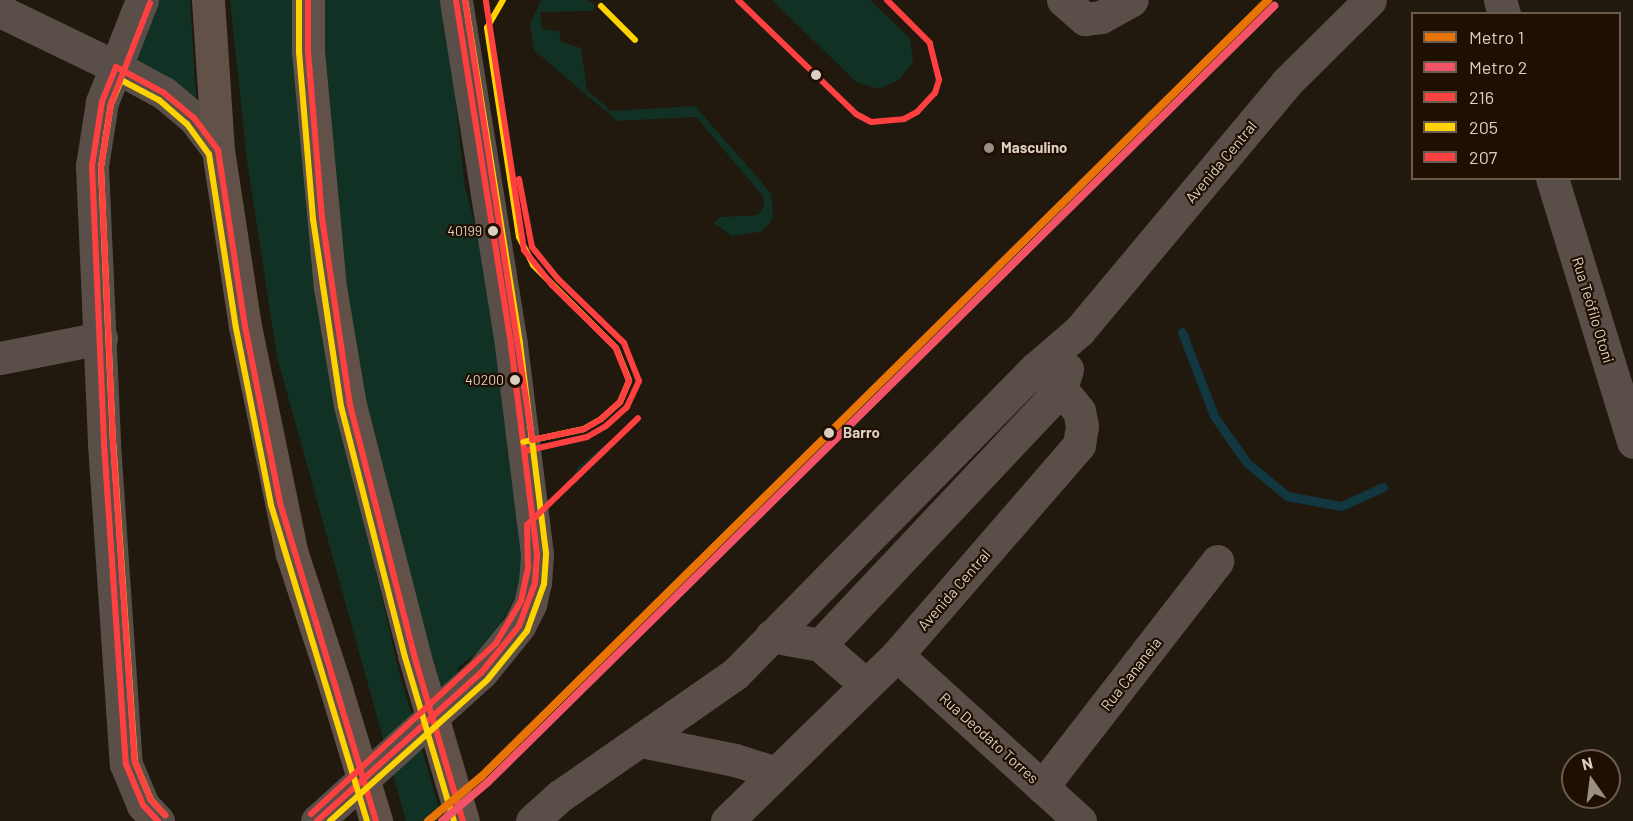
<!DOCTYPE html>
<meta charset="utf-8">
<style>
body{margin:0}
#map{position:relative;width:1633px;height:821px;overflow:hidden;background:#21180e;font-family:Barlow,sans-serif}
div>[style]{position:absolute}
.green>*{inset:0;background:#103123}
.stream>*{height:9px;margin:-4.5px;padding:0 4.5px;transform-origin:4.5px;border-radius:4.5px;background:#113740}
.minor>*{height:33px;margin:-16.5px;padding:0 16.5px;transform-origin:16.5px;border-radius:16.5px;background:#5a4f48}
.tertiary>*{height:33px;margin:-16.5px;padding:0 16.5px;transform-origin:16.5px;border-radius:16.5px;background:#5a4f48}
.trunk>*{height:33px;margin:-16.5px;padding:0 16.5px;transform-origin:16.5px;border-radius:16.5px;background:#625148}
.trunk-bridge>*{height:33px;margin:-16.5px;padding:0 16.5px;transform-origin:16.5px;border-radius:16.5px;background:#625148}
.bus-1>*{height:6px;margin:-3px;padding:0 3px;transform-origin:3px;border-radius:3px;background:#ff4040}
.bus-2>*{height:6px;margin:-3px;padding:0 3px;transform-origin:3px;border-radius:3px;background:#ffd300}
.bus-3>*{height:6px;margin:-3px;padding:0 3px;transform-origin:3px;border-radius:3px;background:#ff4040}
.metro-1>*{height:8px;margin:-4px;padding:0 4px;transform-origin:4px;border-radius:4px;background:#e77405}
.metro-2>*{height:8px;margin:-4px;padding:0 4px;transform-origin:4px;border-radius:4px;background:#f25367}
.dots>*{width:16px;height:16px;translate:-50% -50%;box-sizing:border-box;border:3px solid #1f0f01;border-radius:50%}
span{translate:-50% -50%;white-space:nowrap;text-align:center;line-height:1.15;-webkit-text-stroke:4.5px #1f0f01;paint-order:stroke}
.bus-label{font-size:14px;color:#dbcfc5}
.right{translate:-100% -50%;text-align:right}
.poi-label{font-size:15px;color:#dbcfc5;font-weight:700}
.left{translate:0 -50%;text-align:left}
.street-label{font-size:15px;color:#dbcfc5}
.stop-label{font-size:15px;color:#dbcfc5;font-weight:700}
.legend{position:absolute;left:1411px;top:12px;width:210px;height:168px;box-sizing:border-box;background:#1f0f01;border:2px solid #6a5c4f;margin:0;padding:8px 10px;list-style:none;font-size:18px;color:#dbcfc5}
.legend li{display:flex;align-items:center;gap:12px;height:30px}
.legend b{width:30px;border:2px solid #6a5c4f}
.north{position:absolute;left:1561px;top:749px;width:60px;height:60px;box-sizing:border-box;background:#1f0f01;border:2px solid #6a5c4f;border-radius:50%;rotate:346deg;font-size:16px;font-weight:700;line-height:24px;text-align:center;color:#dbcfc5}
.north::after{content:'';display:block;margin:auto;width:21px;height:27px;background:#9a8f85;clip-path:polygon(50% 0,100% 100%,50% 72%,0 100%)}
</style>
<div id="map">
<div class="green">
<div style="clip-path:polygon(153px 0,190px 0,197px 111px,132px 87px,105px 100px)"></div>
<div style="clip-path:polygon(230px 0,295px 0,369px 541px,399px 672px,443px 821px,406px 821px,277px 357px,247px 161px)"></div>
<div style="clip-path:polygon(320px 0,445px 0,464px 181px,501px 332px,528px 557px,521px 588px,487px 646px,458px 667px,455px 694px,442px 705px,350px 405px)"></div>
<div style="clip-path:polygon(541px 0,587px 0,594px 5px,593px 11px,540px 12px,542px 29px,559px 31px,561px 42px,581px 48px,587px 90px,611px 111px,695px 106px,771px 193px,773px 217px,769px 225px,760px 232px,732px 236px,714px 223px,720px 217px,758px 215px,764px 206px,763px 196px,696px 117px,617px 121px,534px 50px,530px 25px)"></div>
<div style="clip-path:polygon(772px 0,870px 0,910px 38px,913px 62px,899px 80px,879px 89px,856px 82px)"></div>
<div style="clip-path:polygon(625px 429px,616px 443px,573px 477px,579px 466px)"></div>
</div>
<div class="stream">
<div style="left:1182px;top:332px;width:90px;rotate:69.1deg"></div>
<div style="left:1214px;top:416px;width:57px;rotate:54.9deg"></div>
<div style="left:1247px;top:463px;width:52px;rotate:39.5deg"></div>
<div style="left:1287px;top:496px;width:55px;rotate:10.5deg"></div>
<div style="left:1341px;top:506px;width:46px;rotate:-24.3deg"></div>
</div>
<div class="minor">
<div style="left:1500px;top:0;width:15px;rotate:74deg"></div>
<div style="left:0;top:11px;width:129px;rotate:25.8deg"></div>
<div style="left:1552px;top:178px;width:276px;rotate:72.9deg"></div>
<div style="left:0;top:358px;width:103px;rotate:-11.2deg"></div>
<div style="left:771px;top:636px;width:50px;rotate:10.4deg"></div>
<div style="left:820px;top:645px;width:352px;rotate:-46.7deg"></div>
<div style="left:1061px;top:389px;width:21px;rotate:-73deg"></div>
<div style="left:820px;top:645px;width:61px;rotate:41deg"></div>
<div style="left:897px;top:655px;width:247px;rotate:42.2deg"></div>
<div style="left:641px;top:741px;width:96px;rotate:11.4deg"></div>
<div style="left:735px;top:760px;width:43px;rotate:17.6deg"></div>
<div style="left:1042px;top:787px;width:286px;rotate:-52.2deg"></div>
<div style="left:532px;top:821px;width:38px;rotate:-42deg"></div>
<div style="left:560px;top:796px;width:213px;rotate:-34.9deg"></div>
<div style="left:735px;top:674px;width:429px;rotate:-45.5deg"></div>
<div style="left:1036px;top:368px;width:57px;rotate:-40.7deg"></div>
<div style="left:1079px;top:331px;width:323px;rotate:-50.1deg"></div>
<div style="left:1286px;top:83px;width:118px;rotate:-44.7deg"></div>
<div style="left:727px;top:821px;width:238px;rotate:-44.3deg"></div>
<div style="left:897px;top:655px;width:278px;rotate:-49.1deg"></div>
<div style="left:1079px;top:445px;width:19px;rotate:-81deg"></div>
<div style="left:1082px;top:426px;width:15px;rotate:-101deg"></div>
<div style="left:1079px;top:411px;width:28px;rotate:-129deg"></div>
<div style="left:1061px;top:389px;width:33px;rotate:-140deg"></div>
</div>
<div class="tertiary">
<div style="left:142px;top:0;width:110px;rotate:111.4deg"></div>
<div style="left:102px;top:102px;width:65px;rotate:98.9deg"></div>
<div style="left:92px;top:166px;width:278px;rotate:87.5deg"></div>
<div style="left:104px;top:444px;width:321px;rotate:86.1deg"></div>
<div style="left:126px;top:764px;width:44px;rotate:67.5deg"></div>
<div style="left:143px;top:805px;width:22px;rotate:47deg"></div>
<div style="left:1063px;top:0;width:29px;rotate:41deg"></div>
<div style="left:1085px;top:19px;width:16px;rotate:-7deg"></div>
<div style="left:1101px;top:17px;width:35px;rotate:-29deg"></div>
<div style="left:116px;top:67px;width:55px;rotate:28.4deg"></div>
<div style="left:164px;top:93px;width:39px;rotate:40deg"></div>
<div style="left:194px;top:118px;width:40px;rotate:53deg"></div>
<div style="left:317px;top:821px;width:221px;rotate:-42.1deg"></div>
<div style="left:481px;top:673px;width:60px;rotate:-51deg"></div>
<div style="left:519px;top:626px;width:25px;rotate:-63deg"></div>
<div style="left:530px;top:604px;width:22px;rotate:-77deg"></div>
<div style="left:535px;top:583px;width:29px;rotate:-86deg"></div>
<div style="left:537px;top:554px;width:212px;rotate:-97.1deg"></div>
<div style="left:511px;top:344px;width:348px;rotate:-99.1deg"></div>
</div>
<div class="trunk">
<div style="left:208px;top:0;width:150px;rotate:86.2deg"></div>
<div style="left:218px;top:150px;width:178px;rotate:81.3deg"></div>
<div style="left:245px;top:326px;width:233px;rotate:78.4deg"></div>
<div style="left:292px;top:554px;width:142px;rotate:71.9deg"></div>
<div style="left:308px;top:0;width:51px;rotate:90deg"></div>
<div style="left:308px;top:51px;width:237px;rotate:84.7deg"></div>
<div style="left:330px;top:287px;width:120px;rotate:80.4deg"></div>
<div style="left:350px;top:405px;width:258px;rotate:75.6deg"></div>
</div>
<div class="trunk-bridge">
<div style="left:414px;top:655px;width:173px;rotate:73.6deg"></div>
<div style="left:336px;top:689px;width:138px;rotate:73.1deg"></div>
</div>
<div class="bus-1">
<div style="left:308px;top:0;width:51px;rotate:90deg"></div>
<div style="left:308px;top:51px;width:168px;rotate:85.2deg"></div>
<div style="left:322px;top:218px;width:189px;rotate:81.5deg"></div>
<div style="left:350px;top:405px;width:258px;rotate:75.6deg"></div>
<div style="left:414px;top:655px;width:173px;rotate:73.6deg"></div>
<div style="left:738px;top:0;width:164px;rotate:44deg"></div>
<div style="left:856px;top:114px;width:17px;rotate:28deg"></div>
<div style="left:871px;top:122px;width:33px;rotate:-5deg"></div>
<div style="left:904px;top:119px;width:15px;rotate:-28deg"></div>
<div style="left:917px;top:112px;width:26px;rotate:-47deg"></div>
<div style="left:935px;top:93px;width:14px;rotate:-73deg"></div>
<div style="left:939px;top:80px;width:38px;rotate:-104deg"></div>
<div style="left:930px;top:43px;width:61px;rotate:-135deg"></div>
<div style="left:116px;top:67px;width:55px;rotate:28.4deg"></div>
<div style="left:164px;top:93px;width:39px;rotate:40deg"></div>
<div style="left:194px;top:118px;width:40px;rotate:53deg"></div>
<div style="left:218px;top:150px;width:178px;rotate:81.3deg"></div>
<div style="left:245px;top:326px;width:180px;rotate:78.8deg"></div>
<div style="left:280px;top:503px;width:332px;rotate:73.2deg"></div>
<div style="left:116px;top:67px;width:38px;rotate:112deg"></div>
<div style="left:102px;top:102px;width:65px;rotate:98.9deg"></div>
<div style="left:92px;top:166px;width:278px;rotate:87.5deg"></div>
<div style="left:104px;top:444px;width:321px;rotate:86.1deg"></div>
<div style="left:126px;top:764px;width:44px;rotate:67.5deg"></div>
<div style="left:143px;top:805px;width:22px;rotate:47deg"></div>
<div style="left:519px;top:179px;width:69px;rotate:79.2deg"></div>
<div style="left:532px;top:247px;width:41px;rotate:50.9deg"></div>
<div style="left:558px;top:279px;width:92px;rotate:44.1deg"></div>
<div style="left:624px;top:343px;width:41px;rotate:68.5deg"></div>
<div style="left:639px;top:381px;width:29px;rotate:115deg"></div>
<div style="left:627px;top:407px;width:28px;rotate:138deg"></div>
<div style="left:606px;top:426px;width:22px;rotate:150deg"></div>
<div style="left:587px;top:437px;width:64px;rotate:167.3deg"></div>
<div style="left:317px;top:821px;width:221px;rotate:-42.1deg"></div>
<div style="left:481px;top:673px;width:60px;rotate:-51deg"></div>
<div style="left:519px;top:626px;width:46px;rotate:-69.6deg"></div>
<div style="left:535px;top:583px;width:29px;rotate:-86deg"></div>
<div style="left:537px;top:554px;width:212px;rotate:-97.1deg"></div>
<div style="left:511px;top:344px;width:348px;rotate:-99.1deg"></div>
</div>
<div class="bus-2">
<div style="left:299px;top:0;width:52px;rotate:90deg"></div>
<div style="left:299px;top:52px;width:168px;rotate:85.2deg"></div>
<div style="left:313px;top:219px;width:189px;rotate:81.5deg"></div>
<div style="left:341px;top:406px;width:259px;rotate:75.7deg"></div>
<div style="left:405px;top:657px;width:171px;rotate:73.4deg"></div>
<div style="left:503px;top:0;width:32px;rotate:120deg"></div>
<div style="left:487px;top:28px;width:211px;rotate:81.3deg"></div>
<div style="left:519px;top:237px;width:31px;rotate:63deg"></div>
<div style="left:533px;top:265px;width:117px;rotate:45deg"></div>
<div style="left:616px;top:348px;width:35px;rotate:68deg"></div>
<div style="left:629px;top:381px;width:23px;rotate:113deg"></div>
<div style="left:620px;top:402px;width:25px;rotate:138deg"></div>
<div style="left:601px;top:419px;width:20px;rotate:150deg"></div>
<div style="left:584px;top:429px;width:62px;rotate:168deg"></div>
<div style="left:601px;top:6px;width:48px;rotate:45deg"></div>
<div style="left:165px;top:815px;width:21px;rotate:-133deg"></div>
<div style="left:151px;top:800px;width:41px;rotate:-112.8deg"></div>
<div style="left:135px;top:762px;width:320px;rotate:-93.9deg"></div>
<div style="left:113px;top:443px;width:276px;rotate:-92.5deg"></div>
<div style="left:101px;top:167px;width:64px;rotate:-81deg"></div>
<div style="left:111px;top:104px;width:26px;rotate:-67deg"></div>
<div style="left:121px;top:80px;width:43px;rotate:27.8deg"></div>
<div style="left:159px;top:100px;width:37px;rotate:41deg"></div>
<div style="left:187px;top:124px;width:37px;rotate:54deg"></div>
<div style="left:209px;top:154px;width:176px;rotate:81.2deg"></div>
<div style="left:236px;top:328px;width:180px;rotate:78.8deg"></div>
<div style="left:271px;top:505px;width:330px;rotate:73.1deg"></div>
<div style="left:330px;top:821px;width:212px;rotate:-41.9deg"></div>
<div style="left:488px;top:679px;width:62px;rotate:-50.9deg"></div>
<div style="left:527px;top:631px;width:50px;rotate:-70.1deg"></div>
<div style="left:544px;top:584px;width:31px;rotate:-86deg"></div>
<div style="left:546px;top:553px;width:212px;rotate:-97.1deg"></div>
<div style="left:520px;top:343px;width:347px;rotate:-99.1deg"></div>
</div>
<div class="bus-3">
<div style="left:465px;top:0;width:445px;rotate:81.3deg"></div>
<div style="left:532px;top:440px;width:53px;rotate:-11.9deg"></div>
<div style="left:584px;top:429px;width:20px;rotate:-30deg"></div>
<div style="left:601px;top:419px;width:25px;rotate:-42deg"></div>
<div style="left:620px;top:402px;width:23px;rotate:-67deg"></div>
<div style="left:629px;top:381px;width:35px;rotate:-112deg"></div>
<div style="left:616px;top:348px;width:90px;rotate:-135.5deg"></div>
<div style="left:552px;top:285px;width:45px;rotate:-128.7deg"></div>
<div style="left:524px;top:250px;width:252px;rotate:-98.7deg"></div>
<div style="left:150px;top:3px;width:108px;rotate:111.1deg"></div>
<div style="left:111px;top:104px;width:64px;rotate:99deg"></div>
<div style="left:101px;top:167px;width:276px;rotate:87.5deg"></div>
<div style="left:113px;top:443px;width:320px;rotate:86.1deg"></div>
<div style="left:135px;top:762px;width:41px;rotate:67.2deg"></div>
<div style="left:151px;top:800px;width:21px;rotate:47deg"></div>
<div style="left:311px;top:814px;width:252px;rotate:-42.7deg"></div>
<div style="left:496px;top:643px;width:49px;rotate:-59.2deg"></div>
<div style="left:521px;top:601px;width:35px;rotate:-78deg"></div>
<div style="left:528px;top:567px;width:42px;rotate:-91.4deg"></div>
<div style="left:527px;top:525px;width:154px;rotate:-43.9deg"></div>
</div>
<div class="metro-1">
<div style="left:428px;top:821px;width:70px;rotate:-39.8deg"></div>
<div style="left:482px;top:776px;width:1105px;rotate:-44.63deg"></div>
</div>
<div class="metro-2">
<div style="left:442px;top:821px;width:60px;rotate:-40.3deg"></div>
<div style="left:488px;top:782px;width:1105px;rotate:-44.63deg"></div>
</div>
<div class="dots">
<div style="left:816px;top:75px;background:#dbcfc5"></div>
<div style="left:989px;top:148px;background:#9a8f85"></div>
<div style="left:493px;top:231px;background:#dbcfc5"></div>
<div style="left:515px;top:380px;background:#dbcfc5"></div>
<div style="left:829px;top:433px;background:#dbcfc5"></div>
</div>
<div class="bus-label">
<span class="right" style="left:482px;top:231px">40199</span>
<span class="right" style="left:504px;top:380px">40200</span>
</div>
<div class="poi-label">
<span class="left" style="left:1001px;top:148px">Masculino</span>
</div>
<div class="street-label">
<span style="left:1221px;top:162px;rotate:-50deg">Avenida Central</span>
<span style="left:1593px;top:310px;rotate:73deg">Rua Teófilo Otoni</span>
<span style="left:954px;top:590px;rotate:-49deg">Avenida Central</span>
<span style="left:1131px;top:674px;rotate:-52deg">Rua Cananeia</span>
<span style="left:989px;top:738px;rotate:42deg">Rua Deodato Torres</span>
</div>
<div class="stop-label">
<span class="left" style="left:843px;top:433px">Barro</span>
</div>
<ul class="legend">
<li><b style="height:8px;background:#e77405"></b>Metro 1</li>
<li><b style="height:8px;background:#f25367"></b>Metro 2</li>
<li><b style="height:8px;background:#ff4040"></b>216</li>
<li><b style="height:8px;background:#ffd300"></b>205</li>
<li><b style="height:8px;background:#ff4040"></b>207</li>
</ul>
<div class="north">N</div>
</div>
